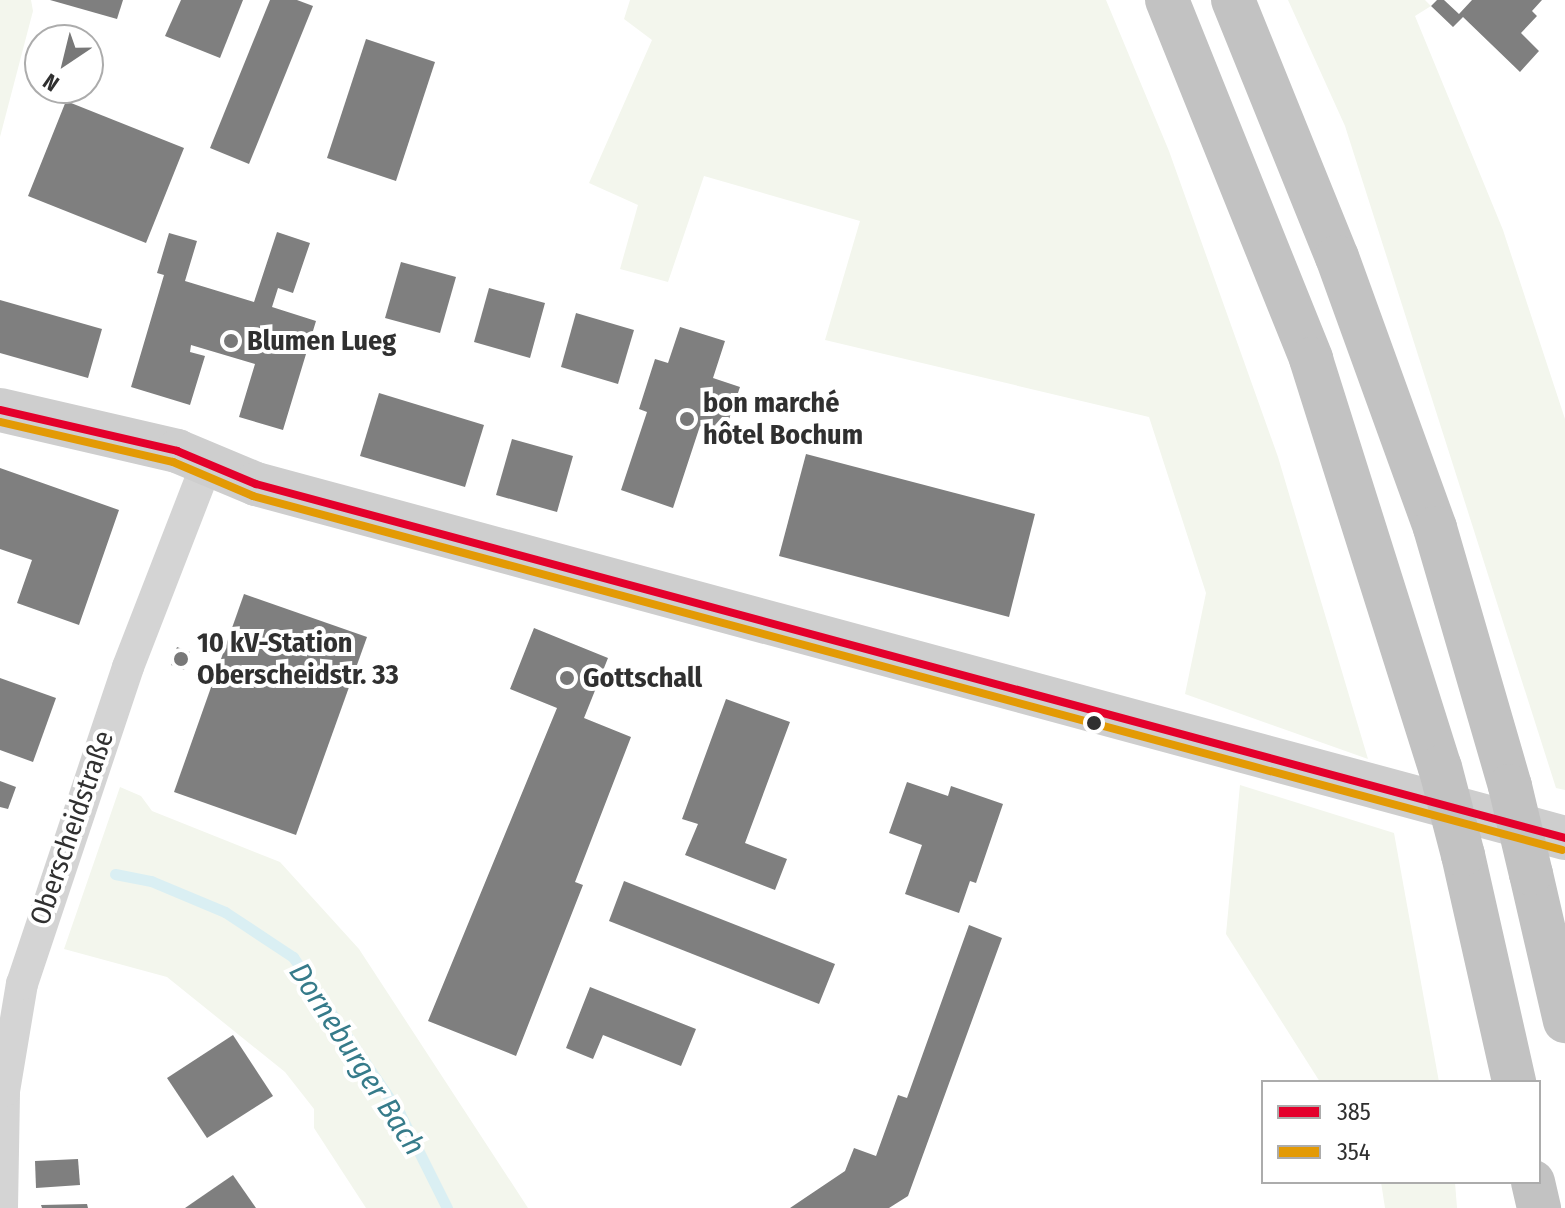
<!DOCTYPE html>
<meta charset="utf-8">
<style>
body{margin:0}
#map{position:relative;width:1565px;height:1208px;overflow:hidden;background:#fff;font-family:"Fira Sans Condensed",sans-serif}
div>[style]{position:absolute}
.green>*{inset:0;background:#f3f6ed}
.stream>*{height:11px;margin:-5.5px;padding:0 5.5px;transform-origin:5.5px;border-radius:5.5px;background:#daeff3}
.building>*{inset:0;background:#7f7f7f}
.street>*{height:32px;margin:-16px;padding:0 16px;transform-origin:16px;border-radius:16px;background:#d4d4d4}
.secondary>*{height:44px;margin:-22px;padding:0 22px;transform-origin:22px;border-radius:22px;background:#cecece}
.highway>*{height:44px;margin:-22px;padding:0 22px;transform-origin:22px;border-radius:22px;background:#c2c2c2}
.highway-bridge>*{height:44px;margin:-22px;padding:0 22px;transform-origin:22px;border-radius:22px;background:#c2c2c2}
.bus-1>*{height:8px;margin:-4px;padding:0 4px;transform-origin:4px;border-radius:4px;background:#e4002b}
.bus-2>*{height:8px;margin:-4px;padding:0 4px;transform-origin:4px;border-radius:4px;background:#e39a05}
.dots>*{width:22px;height:22px;translate:-50% -50%;box-sizing:border-box;border:4px solid #fff;border-radius:50%}
span{translate:-50% -50%;white-space:nowrap;text-align:center;line-height:1.15;-webkit-text-stroke:8px #fff;paint-order:stroke}
.poi-label{font-size:28px;color:#303030;font-weight:700}
.left{translate:0 -50%;text-align:left}
.street-label{font-size:28px;color:#303030}
.water-label{font-size:30px;color:#367b8a;font-style:italic}
.legend{position:absolute;left:1261px;top:1080px;width:280px;height:104px;box-sizing:border-box;background:#fff;border:2px solid #acacac;margin:0;padding:10px 14px;list-style:none;font-size:24px;color:#303030}
.legend li{display:flex;align-items:center;gap:16px;height:40px}
.legend b{width:40px;border:2px solid #acacac}
.north{position:absolute;left:24px;top:24px;width:80px;height:80px;box-sizing:border-box;background:#fff;border:2px solid #acacac;border-radius:50%;rotate:215deg;font-size:22px;font-weight:700;line-height:32px;text-align:center;color:#303030}
.north::after{content:'';display:block;margin:auto;width:28px;height:36px;background:#787878;clip-path:polygon(50% 0,100% 100%,50% 72%,0 100%)}
</style>
<div id="map">
<div class="green">
<div style="clip-path:polygon(0 0,31px 0,33px 11px,0 137px)"></div>
<div style="clip-path:polygon(630px 0,1106px 0,1169px 151px,1278px 457px,1368px 759px,1185px 694px,1206px 593px,1149px 417px,825px 340px,860px 221px,704px 176px,668px 282px,620px 269px,638px 205px,589px 183px,652px 40px,624px 19px)"></div>
<div style="clip-path:polygon(1288px 0,1425px 0,1431px 6px,1415px 16px,1503px 230px,1565px 419px,1565px 790px,1556px 788px,1345px 126px)"></div>
<div style="clip-path:polygon(1240px 785px,1394px 833px,1439px 1082px,1320px 1082px,1226px 934px)"></div>
<div style="clip-path:polygon(120px 787px,141px 796px,152px 811px,280px 862px,359px 949px,528px 1208px,366px 1208px,314px 1128px,314px 1109px,285px 1072px,167px 977px,64px 949px)"></div>
<div style="clip-path:polygon(1381px 1182px,1455px 1182px,1457px 1208px,1385px 1208px)"></div>
</div>
<div class="stream">
<div style="left:115px;top:874px;width:37px;rotate:11deg"></div>
<div style="left:151px;top:881px;width:80px;rotate:22.7deg"></div>
<div style="left:225px;top:912px;width:82px;rotate:33.5deg"></div>
<div style="left:293px;top:957px;width:190px;rotate:55.7deg"></div>
<div style="left:400px;top:1114px;width:105px;rotate:63.4deg"></div>
</div>
<div class="building">
<div style="clip-path:polygon(50px 0,123px 0,117px 19px)"></div>
<div style="clip-path:polygon(181px 0,243px 0,220px 58px,165px 36px)"></div>
<div style="clip-path:polygon(270px 0,297px 0,313px 6px,249px 164px,210px 148px)"></div>
<div style="clip-path:polygon(1437px 0,1444px 0,1459px 14px,1472px 0,1542px 0,1532px 11px,1537px 16px,1521px 33px,1539px 51px,1520px 72px,1463px 17px,1453px 27px,1431px 6px)"></div>
<div style="clip-path:polygon(366px 39px,435px 62px,396px 181px,327px 158px)"></div>
<div style="clip-path:polygon(66px 101px,184px 148px,146px 243px,28px 196px)"></div>
<div style="clip-path:polygon(277px 232px,310px 243px,293px 293px,278px 288px,272px 307px,316px 321px,283px 430px,239px 417px,255px 364px,191px 345px,190px 352px,205px 356px,190px 405px,131px 387px,164px 275px,157px 273px,169px 233px,197px 241px,185px 281px,254px 302px)"></div>
<div style="clip-path:polygon(401px 262px,456px 277px,440px 333px,385px 318px)"></div>
<div style="clip-path:polygon(489px 288px,545px 303px,530px 358px,474px 342px)"></div>
<div style="clip-path:polygon(0 300px,102px 329px,88px 378px,0 353px)"></div>
<div style="clip-path:polygon(576px 313px,634px 330px,618px 384px,561px 367px)"></div>
<div style="clip-path:polygon(680px 327px,725px 341px,713px 378px,740px 387px,724px 434px,700px 426px,673px 508px,621px 490px,647px 412px,639px 409px,655px 359px,668px 363px)"></div>
<div style="clip-path:polygon(379px 393px,484px 425px,465px 487px,360px 456px)"></div>
<div style="clip-path:polygon(512px 439px,573px 456px,557px 512px,496px 495px)"></div>
<div style="clip-path:polygon(806px 454px,1035px 514px,1009px 617px,779px 556px)"></div>
<div style="clip-path:polygon(0 468px,119px 510px,79px 625px,17px 603px,32px 560px,0 549px)"></div>
<div style="clip-path:polygon(244px 594px,367px 637px,296px 835px,174px 792px)"></div>
<div style="clip-path:polygon(534px 628px,608px 658px,584px 718px,631px 737px,575px 882px,583px 885px,516px 1056px,428px 1021px,557px 708px,510px 689px)"></div>
<div style="clip-path:polygon(177px 647px,190px 652px,184px 670px,171px 665px)"></div>
<div style="clip-path:polygon(0 678px,56px 698px,33px 762px,0 750px)"></div>
<div style="clip-path:polygon(726px 699px,790px 722px,745px 843px,787px 859px,775px 890px,685px 855px,698px 824px,682px 819px)"></div>
<div style="clip-path:polygon(0 781px,16px 787px,8px 809px,0 807px)"></div>
<div style="clip-path:polygon(907px 782px,948px 796px,951px 786px,1003px 804px,976px 883px,970px 881px,959px 913px,905px 894px,922px 845px,889px 833px)"></div>
<div style="clip-path:polygon(624px 881px,835px 964px,819px 1004px,609px 921px)"></div>
<div style="clip-path:polygon(969px 925px,1002px 938px,908px 1196px,889px 1208px,790px 1208px,845px 1171px,854px 1148px,876px 1156px,898px 1095px,907px 1098px)"></div>
<div style="clip-path:polygon(590px 987px,696px 1029px,681px 1066px,603px 1035px,593px 1059px,566px 1048px)"></div>
<div style="clip-path:polygon(233px 1035px,273px 1096px,207px 1138px,167px 1078px)"></div>
<div style="clip-path:polygon(78px 1159px,80px 1185px,36px 1188px,35px 1161px)"></div>
<div style="clip-path:polygon(233px 1175px,256px 1208px,185px 1208px)"></div>
<div style="clip-path:polygon(87px 1204px,88px 1208px,42px 1208px,41px 1205px)"></div>
</div>
<div class="street">
<div style="left:2px;top:1208px;width:117px;rotate:-89deg"></div>
<div style="left:4px;top:1091px;width:109px;rotate:-80.5deg"></div>
<div style="left:22px;top:984px;width:334px;rotate:-71.5deg"></div>
<div style="left:128px;top:667px;width:219px;rotate:-68.8deg"></div>
</div>
<div class="secondary">
<div style="left:0;top:410px;width:182px;rotate:13deg"></div>
<div style="left:177px;top:451px;width:86px;rotate:22.7deg"></div>
<div style="left:256px;top:484px;width:1356px;rotate:15.13deg"></div>
</div>
<div class="highway">
<div style="left:1167px;top:0;width:387px;rotate:68.1deg"></div>
<div style="left:1311px;top:359px;width:428px;rotate:72.5deg"></div>
<div style="left:1233px;top:0;width:277px;rotate:68deg"></div>
<div style="left:1337px;top:257px;width:288px;rotate:70.1deg"></div>
<div style="left:1435px;top:528px;width:269px;rotate:73.8deg"></div>
<div style="left:1463px;top:855px;width:233px;rotate:77.3deg"></div>
<div style="left:1531px;top:874px;width:151px;rotate:77deg"></div>
<div style="left:1533px;top:1182px;width:27px;rotate:77deg"></div>
</div>
<div class="highway-bridge">
<div style="left:1440px;top:767px;width:91px;rotate:75.4deg"></div>
<div style="left:1510px;top:786px;width:90px;rotate:76.6deg"></div>
</div>
<div class="bus-1">
<div style="left:0;top:410px;width:182px;rotate:13deg"></div>
<div style="left:177px;top:451px;width:86px;rotate:22.7deg"></div>
<div style="left:256px;top:484px;width:1356px;rotate:15.13deg"></div>
</div>
<div class="bus-2">
<div style="left:0;top:422px;width:178px;rotate:13deg"></div>
<div style="left:173px;top:462px;width:87px;rotate:23deg"></div>
<div style="left:253px;top:496px;width:1356px;rotate:15.13deg"></div>
</div>
<div class="dots">
<div style="left:231px;top:341px;background:#787878"></div>
<div style="left:687px;top:419px;background:#787878"></div>
<div style="left:181px;top:659px;background:#787878"></div>
<div style="left:567px;top:678px;background:#787878"></div>
<div style="left:1094px;top:723px;background:#303030"></div>
</div>
<div class="poi-label">
<span class="left" style="left:247px;top:341px">Blumen Lueg</span>
<span class="left" style="left:703px;top:419px">bon marché<br>hôtel Bochum</span>
<span class="left" style="left:197px;top:659px">10 kV-Station<br>Oberscheidstr. 33</span>
<span class="left" style="left:583px;top:678px">Gottschall</span>
</div>
<div class="street-label">
<span style="left:72px;top:828px;rotate:-71deg">Oberscheidstraße</span>
</div>
<div class="water-label">
<span style="left:357px;top:1059px;rotate:57deg">Dorneburger Bach</span>
</div>
<ul class="legend">
<li><b style="height:10px;background:#e4002b"></b>385</li>
<li><b style="height:10px;background:#e39a05"></b>354</li>
</ul>
<div class="north">N</div>
</div>
